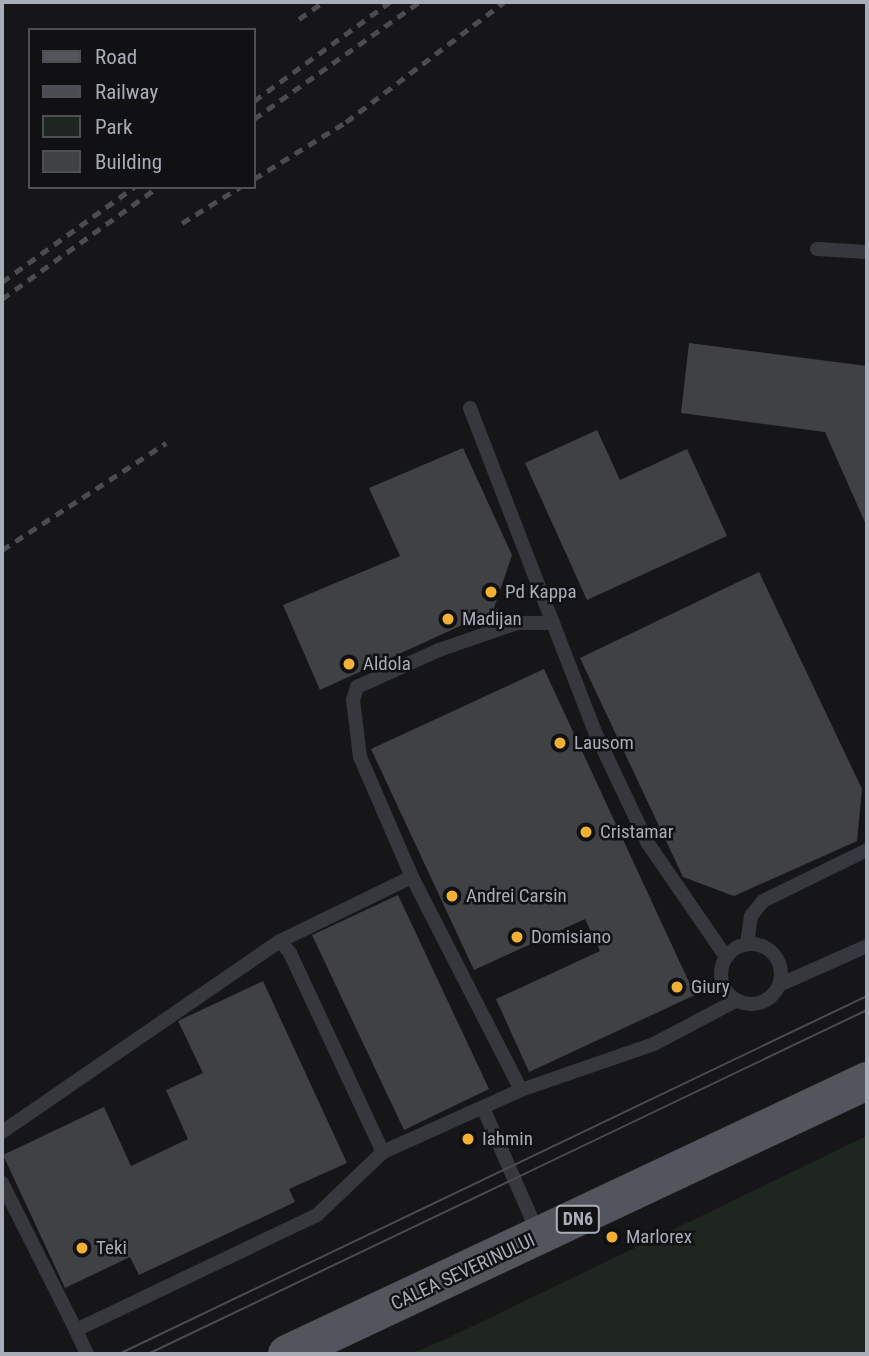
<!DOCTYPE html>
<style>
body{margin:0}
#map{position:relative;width:869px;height:1356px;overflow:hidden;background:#161618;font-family:"Roboto Condensed",sans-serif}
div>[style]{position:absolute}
.green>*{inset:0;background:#1e261f}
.building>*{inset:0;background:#404145}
.service>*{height:14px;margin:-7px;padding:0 7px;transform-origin:7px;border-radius:7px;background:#37383d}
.service>.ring{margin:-7px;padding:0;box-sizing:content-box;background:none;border:14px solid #37383d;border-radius:50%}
.primary>*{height:38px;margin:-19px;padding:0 19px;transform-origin:19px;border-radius:19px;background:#53555c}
.tram>*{height:2px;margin:-1px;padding:0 1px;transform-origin:1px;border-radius:1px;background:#4a4c52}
.rail>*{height:5px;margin-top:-2.5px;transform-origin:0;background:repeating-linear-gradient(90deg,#4a4c52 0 9px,transparent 0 16px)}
.dots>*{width:19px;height:19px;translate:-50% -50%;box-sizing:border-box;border:4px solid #111113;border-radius:50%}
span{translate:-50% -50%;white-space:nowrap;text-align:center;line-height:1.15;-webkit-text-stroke:5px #111113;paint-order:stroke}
.shield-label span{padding:2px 5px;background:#111113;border:2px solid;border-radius:5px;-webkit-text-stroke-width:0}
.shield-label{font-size:18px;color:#a8adb8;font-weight:700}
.poi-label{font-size:19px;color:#a8adb8}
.left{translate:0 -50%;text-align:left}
.street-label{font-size:19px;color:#a8adb8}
.frame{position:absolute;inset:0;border:4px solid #a8adb8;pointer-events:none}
.legend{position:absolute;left:28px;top:28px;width:228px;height:161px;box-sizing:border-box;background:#111113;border:2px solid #4d4f55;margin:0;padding:9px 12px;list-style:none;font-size:21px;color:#a8adb8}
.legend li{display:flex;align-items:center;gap:14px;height:35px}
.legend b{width:35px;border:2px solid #4d4f55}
</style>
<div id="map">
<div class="green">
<div style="clip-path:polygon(867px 1136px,867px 1354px,411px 1354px,450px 1337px)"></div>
</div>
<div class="building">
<div style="clip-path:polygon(689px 343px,867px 366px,867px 527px,825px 432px,681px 413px)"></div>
<div style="clip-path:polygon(597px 430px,620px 480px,687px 449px,727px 536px,587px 600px,525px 463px)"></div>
<div style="clip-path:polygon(463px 448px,512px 555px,493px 611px,320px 690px,283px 605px,400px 556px,369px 488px)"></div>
<div style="clip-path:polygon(759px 572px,862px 789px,857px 841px,734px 896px,683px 877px,580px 658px)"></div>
<div style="clip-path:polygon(544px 669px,695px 995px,529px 1072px,496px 999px,600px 951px,585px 919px,474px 970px,371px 749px)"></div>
<div style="clip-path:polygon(398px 895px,489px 1089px,404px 1130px,312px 935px)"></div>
<div style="clip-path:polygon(263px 981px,347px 1163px,289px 1189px,295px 1202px,139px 1275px,130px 1257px,65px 1288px,3px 1155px,104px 1107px,131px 1166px,188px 1139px,166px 1090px,203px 1073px,178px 1021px)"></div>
</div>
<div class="service">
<div style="left:817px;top:249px;width:50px;rotate:3.4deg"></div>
<div style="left:470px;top:408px;width:350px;rotate:68.9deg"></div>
<div style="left:596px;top:734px;width:119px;rotate:64.7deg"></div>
<div style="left:647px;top:842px;width:140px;rotate:55.5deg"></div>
<div style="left:280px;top:941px;width:147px;rotate:-25.9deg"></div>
<div style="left:747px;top:944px;width:28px;rotate:-82deg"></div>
<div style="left:751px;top:916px;width:19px;rotate:-51deg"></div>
<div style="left:763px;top:901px;width:116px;rotate:-26.1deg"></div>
<div class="ring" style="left:721px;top:944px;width:46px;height:46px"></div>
<div style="left:779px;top:985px;width:96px;rotate:-23.9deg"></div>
<div style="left:521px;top:1090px;width:239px;rotate:-117.1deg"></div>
<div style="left:412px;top:877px;width:131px;rotate:-113.4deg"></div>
<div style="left:360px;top:757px;width:57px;rotate:-97deg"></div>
<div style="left:353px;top:700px;width:14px;rotate:-73deg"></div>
<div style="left:357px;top:687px;width:90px;rotate:-24.3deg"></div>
<div style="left:439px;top:650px;width:83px;rotate:-19.1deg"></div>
<div style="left:517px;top:623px;width:36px"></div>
<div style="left:484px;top:1110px;width:134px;rotate:66.3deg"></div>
<div style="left:2px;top:1132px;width:337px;rotate:-34.5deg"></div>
<div style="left:280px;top:941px;width:16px;rotate:50deg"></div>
<div style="left:290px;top:953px;width:220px;rotate:65deg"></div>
<div style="left:2px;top:1183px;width:165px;rotate:63.3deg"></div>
<div style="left:87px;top:1354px;width:26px;rotate:-115deg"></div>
<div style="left:76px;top:1330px;width:267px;rotate:-25.5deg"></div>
<div style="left:317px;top:1215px;width:91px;rotate:-43.7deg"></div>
<div style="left:383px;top:1152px;width:151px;rotate:-24.2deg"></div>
<div style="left:521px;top:1090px;width:141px;rotate:-19.1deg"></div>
<div style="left:654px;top:1044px;width:94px;rotate:-27.9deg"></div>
</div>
<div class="primary">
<div style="left:287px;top:1354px;width:641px;rotate:-25.21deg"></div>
</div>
<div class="tram">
<div style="left:119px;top:1354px;width:829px;rotate:-25.58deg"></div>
<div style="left:148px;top:1354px;width:797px;rotate:-25.57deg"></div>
</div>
<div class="rail">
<div style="left:299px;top:19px;width:29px;rotate:-35deg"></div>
<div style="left:254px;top:101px;width:168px;rotate:-36.1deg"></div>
<div style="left:254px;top:119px;width:202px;rotate:-35.3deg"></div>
<div style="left:254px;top:179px;width:108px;rotate:-31.8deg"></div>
<div style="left:346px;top:122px;width:198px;rotate:-37.2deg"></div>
<div style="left:182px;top:223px;width:68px;rotate:-31.8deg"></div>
<div style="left:2px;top:282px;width:163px;rotate:-35.7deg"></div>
<div style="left:2px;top:299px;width:192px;rotate:-35.7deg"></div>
<div style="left:2px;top:550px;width:196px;rotate:-33.1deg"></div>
</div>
<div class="dots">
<div style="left:491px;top:592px;background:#f2b134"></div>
<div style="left:448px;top:619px;background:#f2b134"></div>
<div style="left:349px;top:664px;background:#f2b134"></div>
<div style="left:560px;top:743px;background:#f2b134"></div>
<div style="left:586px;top:832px;background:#f2b134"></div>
<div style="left:452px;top:896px;background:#f2b134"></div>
<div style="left:517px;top:937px;background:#f2b134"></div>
<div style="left:677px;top:987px;background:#f2b134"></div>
<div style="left:468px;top:1139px;background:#f2b134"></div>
<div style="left:612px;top:1237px;background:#f2b134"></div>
<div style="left:82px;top:1248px;background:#f2b134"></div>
</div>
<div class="shield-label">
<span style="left:578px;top:1219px">DN6</span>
</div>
<div class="poi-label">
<span class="left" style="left:505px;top:592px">Pd Kappa</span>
<span class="left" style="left:462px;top:619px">Madijan</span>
<span class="left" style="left:363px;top:664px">Aldola</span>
<span class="left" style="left:574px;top:743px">Lausom</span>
<span class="left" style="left:600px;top:832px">Cristamar</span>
<span class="left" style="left:466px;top:896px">Andrei Carsin</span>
<span class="left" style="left:531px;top:937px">Domisiano</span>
<span class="left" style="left:691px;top:987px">Giury</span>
<span class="left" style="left:482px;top:1139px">Iahmin</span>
<span class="left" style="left:626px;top:1237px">Marlorex</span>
<span class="left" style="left:96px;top:1248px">Teki</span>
</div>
<div class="street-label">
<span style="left:463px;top:1272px;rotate:-25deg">CALEA SEVERINULUI</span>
</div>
<div class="frame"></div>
<ul class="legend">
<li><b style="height:9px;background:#53555c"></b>Road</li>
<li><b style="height:9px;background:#4a4c52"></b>Railway</li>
<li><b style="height:19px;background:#1e261f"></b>Park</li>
<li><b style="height:19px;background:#404145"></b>Building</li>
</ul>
</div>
